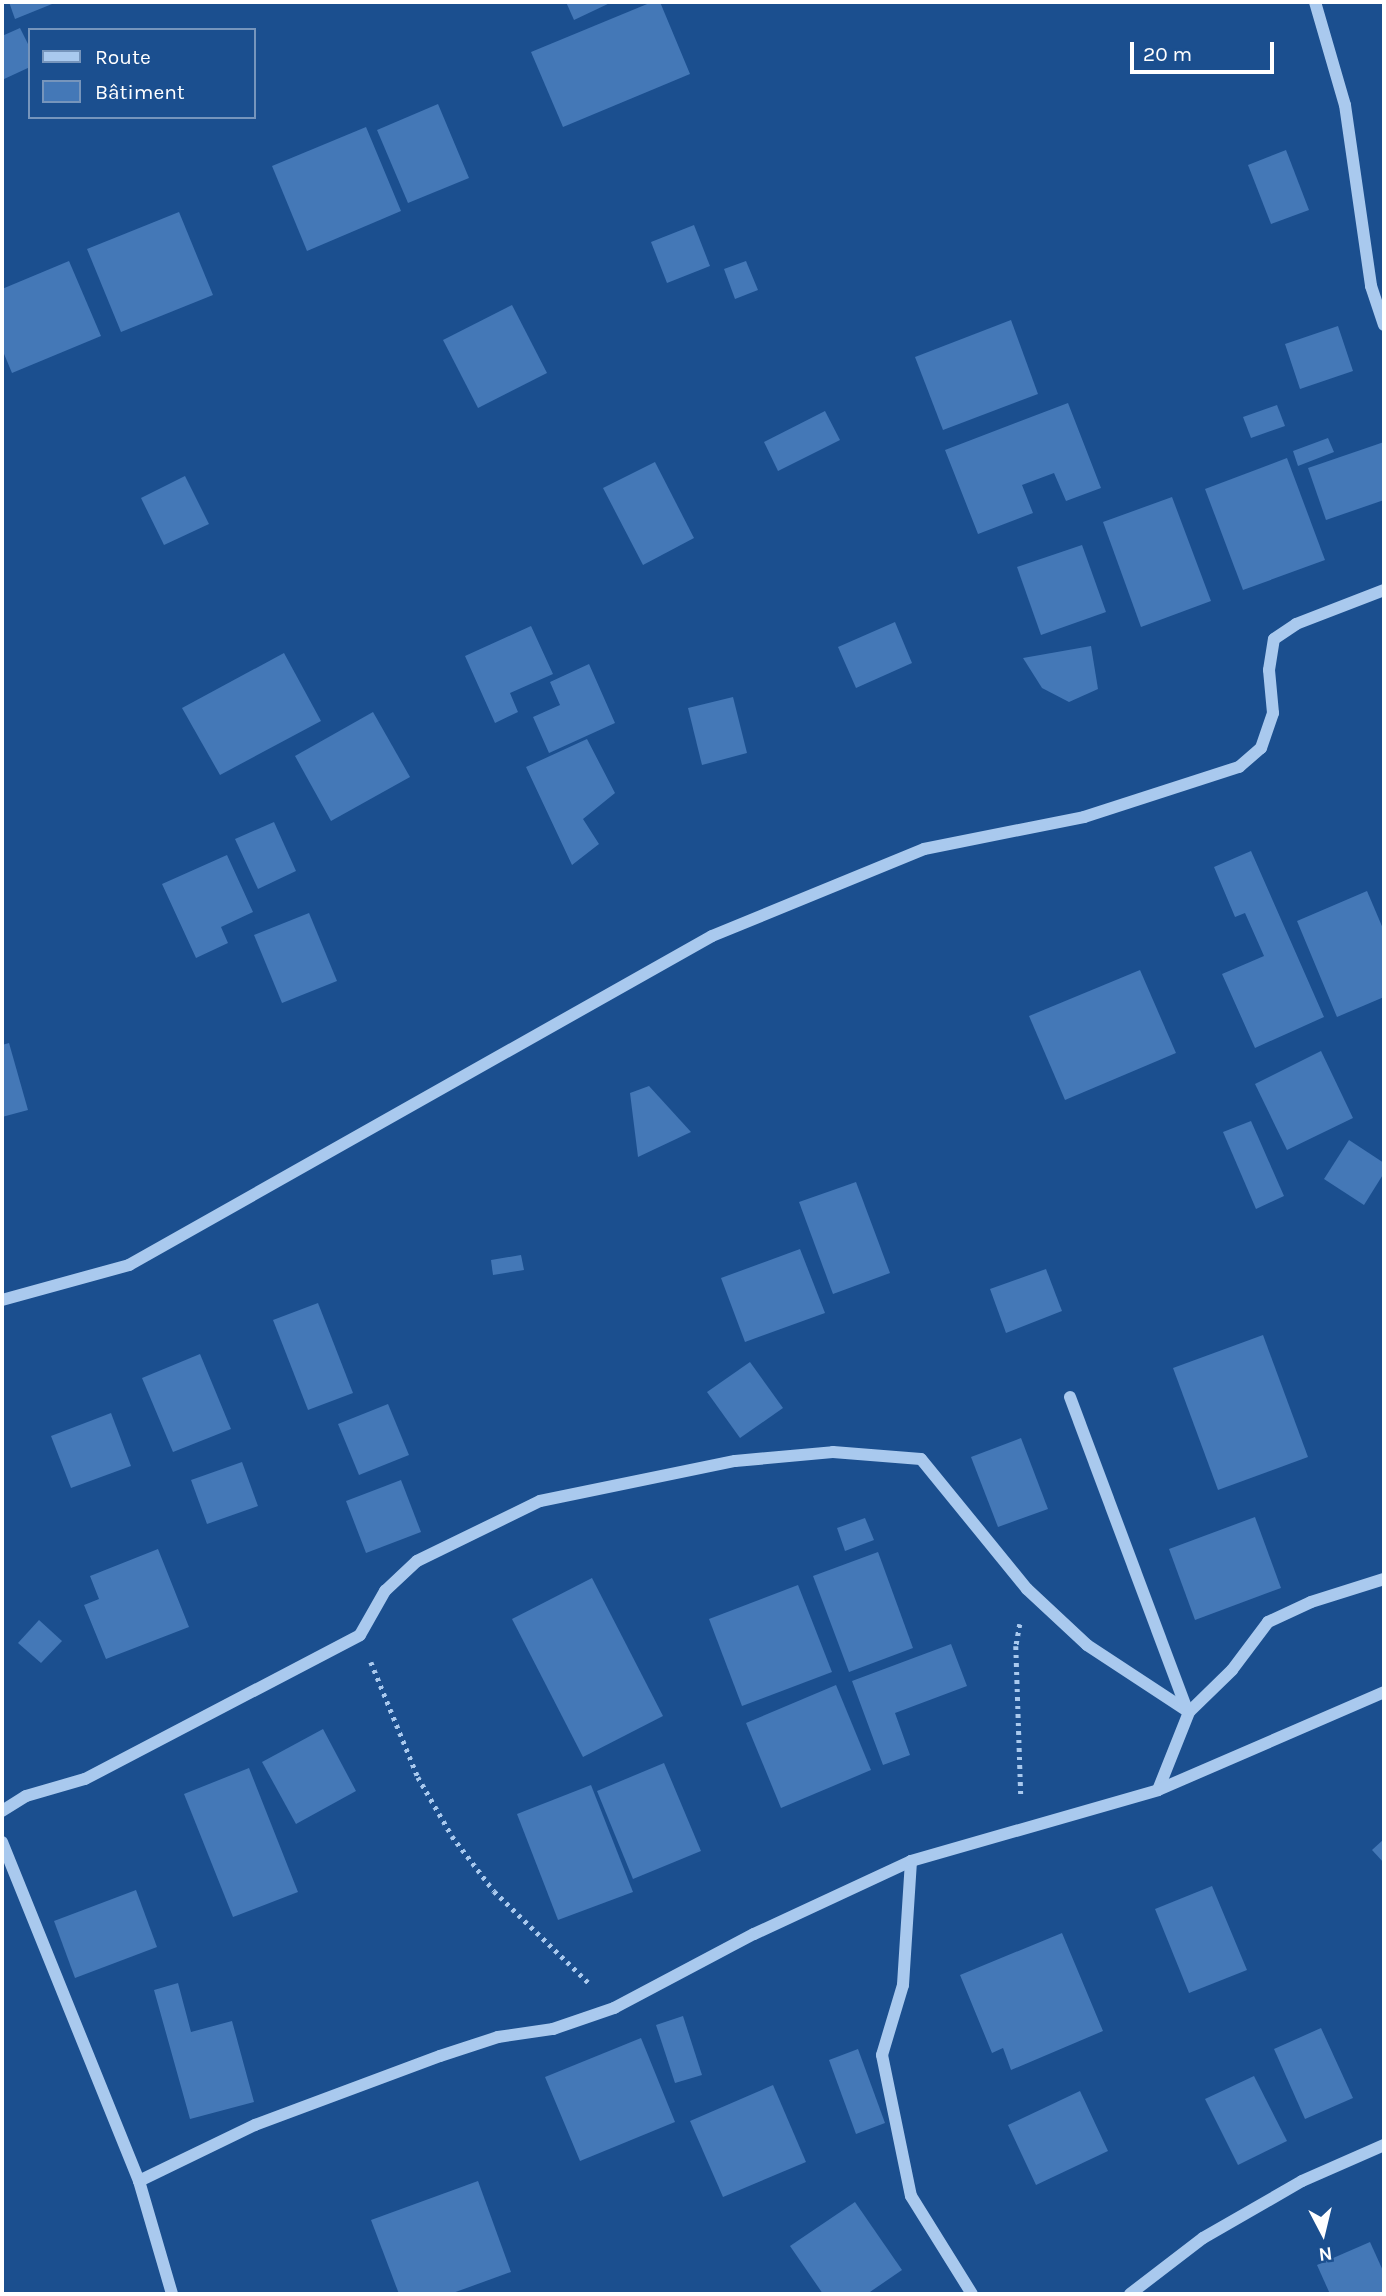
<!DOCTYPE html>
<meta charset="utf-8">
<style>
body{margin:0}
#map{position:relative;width:1386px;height:2296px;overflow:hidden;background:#1b4f8f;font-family:Karla,sans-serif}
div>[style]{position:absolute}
.building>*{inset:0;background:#4478b7}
.path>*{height:4.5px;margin-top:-2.25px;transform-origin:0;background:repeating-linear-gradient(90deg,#a9c9ee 0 3.5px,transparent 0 8.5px)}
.minor>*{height:12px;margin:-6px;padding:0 6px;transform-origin:6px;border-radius:6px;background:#a9c9ee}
span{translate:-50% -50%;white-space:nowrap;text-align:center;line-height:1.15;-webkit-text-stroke:5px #1b4f8f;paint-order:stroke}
.frame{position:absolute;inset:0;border:4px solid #fff;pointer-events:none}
.legend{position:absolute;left:28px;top:28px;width:228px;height:91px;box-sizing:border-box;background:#1b4f8f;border:2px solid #7695bc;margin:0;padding:9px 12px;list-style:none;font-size:21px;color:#fff}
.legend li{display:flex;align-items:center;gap:14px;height:35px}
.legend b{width:35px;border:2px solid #7695bc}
.north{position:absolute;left:1288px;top:2198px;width:70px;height:70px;-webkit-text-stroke:5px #1b4f8f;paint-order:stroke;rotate:173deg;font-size:19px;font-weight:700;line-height:28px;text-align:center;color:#fff}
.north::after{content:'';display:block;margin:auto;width:24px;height:32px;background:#fff;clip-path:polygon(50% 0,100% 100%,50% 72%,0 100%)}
.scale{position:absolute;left:1130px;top:42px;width:144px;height:32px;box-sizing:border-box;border:4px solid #fff;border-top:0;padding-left:9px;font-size:21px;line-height:24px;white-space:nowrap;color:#fff;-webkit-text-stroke:5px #1b4f8f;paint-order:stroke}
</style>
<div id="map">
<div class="building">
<div style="clip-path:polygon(9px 2px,57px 2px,15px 19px)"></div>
<div style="clip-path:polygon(566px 2px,612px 2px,574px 20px)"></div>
<div style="clip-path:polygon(652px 2px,660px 2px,690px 74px,563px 127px,531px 52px)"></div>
<div style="clip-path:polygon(20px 28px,30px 48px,30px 67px,2px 80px,2px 36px)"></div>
<div style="clip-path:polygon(438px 104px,469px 178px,408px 203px,377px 130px)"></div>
<div style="clip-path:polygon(366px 127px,401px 211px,307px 251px,272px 166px)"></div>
<div style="clip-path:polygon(1286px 150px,1309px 210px,1271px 224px,1248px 165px)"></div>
<div style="clip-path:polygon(179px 212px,213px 295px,121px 332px,87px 249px)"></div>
<div style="clip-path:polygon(694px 225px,710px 266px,667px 283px,651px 242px)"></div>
<div style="clip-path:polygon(69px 261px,101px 336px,12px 373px,2px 349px,2px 289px)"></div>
<div style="clip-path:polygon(746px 261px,758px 290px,735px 299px,724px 269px)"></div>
<div style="clip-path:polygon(512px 305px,547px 373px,478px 408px,443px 340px)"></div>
<div style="clip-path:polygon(1011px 320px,1038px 394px,943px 430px,915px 357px)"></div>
<div style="clip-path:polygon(1338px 326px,1353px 371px,1300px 389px,1285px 344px)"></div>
<div style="clip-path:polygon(1068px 403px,1101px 488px,1066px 501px,1054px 473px,1022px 485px,1033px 513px,978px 534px,945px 450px)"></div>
<div style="clip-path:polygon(1277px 405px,1285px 426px,1251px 438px,1243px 417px)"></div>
<div style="clip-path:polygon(825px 411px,840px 440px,778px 471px,764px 442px)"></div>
<div style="clip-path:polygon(1328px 438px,1334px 452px,1298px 466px,1293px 451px)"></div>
<div style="clip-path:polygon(1384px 442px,1384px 500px,1326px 520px,1308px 468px)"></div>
<div style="clip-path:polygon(1287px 458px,1325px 560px,1243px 590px,1205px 489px)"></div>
<div style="clip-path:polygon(655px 462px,694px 538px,643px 565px,603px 488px)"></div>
<div style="clip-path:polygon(185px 476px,209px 524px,164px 545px,141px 498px)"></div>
<div style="clip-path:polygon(1172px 497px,1211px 601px,1141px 627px,1103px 522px)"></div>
<div style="clip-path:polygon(1082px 545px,1106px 612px,1041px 635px,1017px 567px)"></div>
<div style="clip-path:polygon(895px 622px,912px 663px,856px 688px,838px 647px)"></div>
<div style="clip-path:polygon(531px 626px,553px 674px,510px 693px,518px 712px,495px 723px,465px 656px)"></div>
<div style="clip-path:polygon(1091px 646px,1098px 689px,1069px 702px,1042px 688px,1023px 658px)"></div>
<div style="clip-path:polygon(284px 653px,321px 721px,220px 775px,182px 708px)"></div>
<div style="clip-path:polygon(589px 664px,615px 723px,549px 753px,533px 717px,560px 705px,550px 682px)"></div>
<div style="clip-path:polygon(733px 697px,747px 753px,702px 765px,688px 708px)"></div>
<div style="clip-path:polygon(373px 712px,410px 777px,331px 821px,295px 756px)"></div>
<div style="clip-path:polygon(587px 739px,615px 793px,583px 819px,599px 844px,572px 865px,526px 767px)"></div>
<div style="clip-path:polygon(274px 822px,296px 871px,258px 889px,235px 839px)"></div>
<div style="clip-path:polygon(1251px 851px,1324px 1017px,1255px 1048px,1222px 974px,1264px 956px,1245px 913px,1235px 917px,1214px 867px)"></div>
<div style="clip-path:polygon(227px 855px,253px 912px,221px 927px,228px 943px,196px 958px,162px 884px)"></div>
<div style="clip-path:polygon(1367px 891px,1384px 931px,1384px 997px,1337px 1017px,1297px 921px)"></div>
<div style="clip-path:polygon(309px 913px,337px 981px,282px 1003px,254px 935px)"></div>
<div style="clip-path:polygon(1140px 970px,1176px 1053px,1065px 1100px,1029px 1016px)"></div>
<div style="clip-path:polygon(9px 1043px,28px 1110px,2px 1117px,2px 1045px)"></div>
<div style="clip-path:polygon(1321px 1051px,1353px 1118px,1287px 1150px,1255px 1084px)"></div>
<div style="clip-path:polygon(649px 1086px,691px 1132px,638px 1157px,630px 1093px)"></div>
<div style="clip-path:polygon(1251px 1121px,1284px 1196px,1256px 1209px,1223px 1132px)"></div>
<div style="clip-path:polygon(1349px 1140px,1384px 1163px,1384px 1173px,1364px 1205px,1324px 1179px)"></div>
<div style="clip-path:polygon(856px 1182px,890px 1273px,833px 1294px,799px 1202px)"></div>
<div style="clip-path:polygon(800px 1249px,825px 1313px,745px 1342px,721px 1278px)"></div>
<div style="clip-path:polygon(521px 1255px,524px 1270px,493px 1275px,491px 1260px)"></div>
<div style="clip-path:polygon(1046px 1269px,1062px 1311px,1006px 1333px,990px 1289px)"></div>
<div style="clip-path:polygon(318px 1303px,353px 1393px,308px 1410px,273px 1320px)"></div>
<div style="clip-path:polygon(1263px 1335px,1308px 1457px,1218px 1490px,1173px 1368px)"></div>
<div style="clip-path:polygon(200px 1354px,231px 1429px,173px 1452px,142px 1378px)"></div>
<div style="clip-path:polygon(750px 1362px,783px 1408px,740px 1438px,707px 1392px)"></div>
<div style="clip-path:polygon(388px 1404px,409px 1455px,359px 1475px,338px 1424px)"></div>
<div style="clip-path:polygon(111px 1413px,131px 1466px,71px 1488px,51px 1436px)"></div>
<div style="clip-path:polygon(1021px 1438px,1048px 1509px,998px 1527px,971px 1457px)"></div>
<div style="clip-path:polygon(242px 1462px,258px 1506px,207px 1524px,191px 1480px)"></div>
<div style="clip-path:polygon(401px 1480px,421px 1532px,366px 1553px,346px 1501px)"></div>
<div style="clip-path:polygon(1255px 1517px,1281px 1588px,1195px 1620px,1169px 1549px)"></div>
<div style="clip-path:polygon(865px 1518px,874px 1540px,845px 1551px,837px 1528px)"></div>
<div style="clip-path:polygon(158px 1549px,189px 1627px,106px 1659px,84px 1605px,99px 1599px,90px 1576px)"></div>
<div style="clip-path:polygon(878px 1552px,913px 1648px,849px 1672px,813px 1576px)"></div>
<div style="clip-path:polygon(592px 1578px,663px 1716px,583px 1757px,512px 1619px)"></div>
<div style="clip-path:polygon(798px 1585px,832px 1672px,742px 1706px,709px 1619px)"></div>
<div style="clip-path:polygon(39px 1620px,62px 1641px,41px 1663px,18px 1643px)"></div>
<div style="clip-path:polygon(951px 1644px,967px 1686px,895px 1713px,910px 1755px,883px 1765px,852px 1681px)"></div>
<div style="clip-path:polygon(836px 1685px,871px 1770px,781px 1808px,746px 1723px)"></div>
<div style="clip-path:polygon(323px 1729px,356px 1791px,296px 1824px,262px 1762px)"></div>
<div style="clip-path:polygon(664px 1763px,701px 1851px,633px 1879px,597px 1791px)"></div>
<div style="clip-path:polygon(249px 1768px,298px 1892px,233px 1917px,184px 1794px)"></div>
<div style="clip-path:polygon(591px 1785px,633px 1892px,558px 1920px,517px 1814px)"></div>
<div style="clip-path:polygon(1384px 1839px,1384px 1863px,1372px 1850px)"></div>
<div style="clip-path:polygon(1212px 1886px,1247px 1970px,1189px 1993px,1155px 1909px)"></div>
<div style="clip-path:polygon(136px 1890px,157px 1947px,75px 1978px,54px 1921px)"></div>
<div style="clip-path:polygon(1062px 1933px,1103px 2031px,1011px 2070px,1003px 2048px,992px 2053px,960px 1975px)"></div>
<div style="clip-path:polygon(178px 1983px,191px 2032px,232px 2021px,254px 2102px,190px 2119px,154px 1990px)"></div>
<div style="clip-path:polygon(683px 2016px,702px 2075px,675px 2083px,656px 2025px)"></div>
<div style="clip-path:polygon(1321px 2028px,1353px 2098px,1305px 2119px,1274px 2049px)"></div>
<div style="clip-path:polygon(641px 2038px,675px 2122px,580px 2161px,545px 2077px)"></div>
<div style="clip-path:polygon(858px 2049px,885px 2123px,856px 2134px,829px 2060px)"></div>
<div style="clip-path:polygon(1254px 2076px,1287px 2141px,1238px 2165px,1205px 2099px)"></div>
<div style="clip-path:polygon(773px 2085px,806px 2162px,723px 2197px,690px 2121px)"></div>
<div style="clip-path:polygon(1080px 2091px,1108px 2151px,1036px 2185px,1008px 2125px)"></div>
<div style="clip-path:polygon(478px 2181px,511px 2272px,450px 2294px,399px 2294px,371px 2220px)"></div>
<div style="clip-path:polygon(855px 2202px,902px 2270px,867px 2294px,823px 2294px,790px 2246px)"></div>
<div style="clip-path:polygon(1370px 2242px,1384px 2273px,1384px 2294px,1330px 2294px,1317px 2265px)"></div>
</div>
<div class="path">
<div style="left:1020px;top:1624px;width:22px;rotate:100deg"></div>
<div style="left:1016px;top:1646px;width:150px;rotate:88.1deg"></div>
<div style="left:371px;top:1662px;width:124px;rotate:67.8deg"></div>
<div style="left:418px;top:1777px;width:68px;rotate:60deg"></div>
<div style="left:452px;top:1836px;width:69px;rotate:52.6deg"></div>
<div style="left:494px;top:1891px;width:132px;rotate:44.1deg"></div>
</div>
<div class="minor">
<div style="left:1315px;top:2px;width:107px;rotate:73.8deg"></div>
<div style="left:1345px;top:105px;width:183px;rotate:81.8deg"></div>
<div style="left:1371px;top:286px;width:41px;rotate:71.6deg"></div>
<div style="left:2px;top:1300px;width:132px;rotate:-15.4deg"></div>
<div style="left:129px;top:1265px;width:669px;rotate:-29.44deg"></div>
<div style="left:712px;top:936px;width:229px;rotate:-22.3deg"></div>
<div style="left:924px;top:849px;width:163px;rotate:-11.3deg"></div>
<div style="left:1084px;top:817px;width:163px;rotate:-17.9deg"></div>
<div style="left:1239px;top:767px;width:29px;rotate:-41deg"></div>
<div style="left:1261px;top:748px;width:37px;rotate:-71deg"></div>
<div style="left:1273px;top:713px;width:43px;rotate:-95.3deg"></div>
<div style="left:1269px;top:670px;width:31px;rotate:-81deg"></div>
<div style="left:1274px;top:639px;width:27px;rotate:-34deg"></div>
<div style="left:1296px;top:624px;width:94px;rotate:-21.1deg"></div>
<div style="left:1070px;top:1397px;width:336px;rotate:69.5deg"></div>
<div style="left:1158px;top:1790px;width:84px;rotate:-68.3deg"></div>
<div style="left:1189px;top:1712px;width:60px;rotate:-44.3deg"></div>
<div style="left:1232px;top:1670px;width:60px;rotate:-53.1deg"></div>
<div style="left:1268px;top:1622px;width:47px;rotate:-24.9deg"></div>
<div style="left:1311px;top:1602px;width:77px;rotate:-17.5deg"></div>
<div style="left:2px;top:1811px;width:28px;rotate:-32deg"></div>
<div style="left:26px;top:1796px;width:61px;rotate:-16.1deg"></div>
<div style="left:85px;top:1779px;width:310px;rotate:-27.6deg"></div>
<div style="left:360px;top:1635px;width:51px;rotate:-60.4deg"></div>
<div style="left:385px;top:1591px;width:44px;rotate:-43.2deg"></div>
<div style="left:417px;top:1561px;width:137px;rotate:-26deg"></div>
<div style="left:540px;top:1501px;width:199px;rotate:-11.6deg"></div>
<div style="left:735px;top:1461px;width:98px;rotate:-5.2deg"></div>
<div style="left:833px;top:1452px;width:88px;rotate:4.5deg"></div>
<div style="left:921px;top:1459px;width:168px;rotate:50.8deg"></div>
<div style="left:1027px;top:1589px;width:82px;rotate:43deg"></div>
<div style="left:1087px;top:1645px;width:122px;rotate:33.3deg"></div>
<div style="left:2px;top:1842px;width:366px;rotate:68deg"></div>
<div style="left:139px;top:2181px;width:118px;rotate:73.7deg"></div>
<div style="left:911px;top:1861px;width:124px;rotate:93.7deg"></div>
<div style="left:903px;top:1985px;width:73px;rotate:106.7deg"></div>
<div style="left:882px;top:2055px;width:144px;rotate:78.4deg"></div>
<div style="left:911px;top:2196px;width:115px;rotate:58.1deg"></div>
<div style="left:139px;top:2181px;width:129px;rotate:-25.8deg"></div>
<div style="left:255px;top:2125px;width:197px;rotate:-20.5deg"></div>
<div style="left:440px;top:2056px;width:61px;rotate:-18.1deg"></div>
<div style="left:498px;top:2037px;width:56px;rotate:-8.3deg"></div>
<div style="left:553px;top:2029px;width:65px;rotate:-19deg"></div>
<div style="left:614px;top:2008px;width:158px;rotate:-27.9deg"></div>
<div style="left:754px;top:1934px;width:173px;rotate:-24.9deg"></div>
<div style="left:911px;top:1861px;width:257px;rotate:-16deg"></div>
<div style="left:1158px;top:1790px;width:246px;rotate:-23.4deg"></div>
<div style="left:1130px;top:2294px;width:92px;rotate:-37.5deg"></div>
<div style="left:1203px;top:2238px;width:114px;rotate:-29.9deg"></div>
<div style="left:1302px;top:2181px;width:90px;rotate:-23.7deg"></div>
</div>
<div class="frame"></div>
<ul class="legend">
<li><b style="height:9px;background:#a9c9ee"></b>Route</li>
<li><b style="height:19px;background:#4478b7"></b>Bâtiment</li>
</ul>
<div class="north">N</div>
<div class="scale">20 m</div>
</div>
